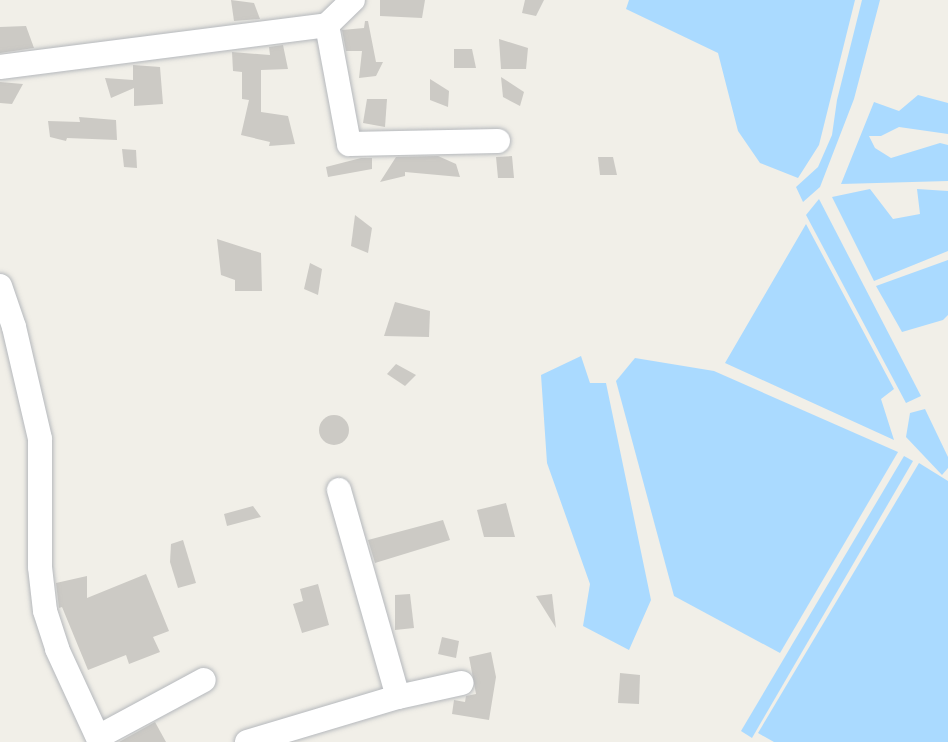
<!DOCTYPE html>
<style>
body{margin:0}
#map{position:relative;width:948px;height:742px;overflow:hidden;background:#f1efe8;font-family:"Space Grotesk",sans-serif}
div>[style]{position:absolute}
.water>*{inset:0;background:#aadaff}
.building>*{inset:0;background:#cccac5}
.round{border-radius:50%}
.roads{filter:drop-shadow(0 0 2px #b5b8bc) drop-shadow(0 0 2px #b5b8bc)}
.minor>*{height:24px;margin:-12px;padding:0 12px;transform-origin:12px;border-radius:12px;background:#fff}
span{translate:-50% -50%;white-space:nowrap;text-align:center;line-height:1.15;-webkit-text-stroke:5px #fff;paint-order:stroke}
</style>
<div id="map">
<div class="water">
<div style="clip-path:polygon(629px 0,855px 0,819px 145px,798px 178px,760px 163px,738px 131px,718px 53px,626px 9px)"></div>
<div style="clip-path:polygon(862px 0,880px 0,854px 99px,820px 187px,803px 202px,796px 187px,818px 167px,832px 135px,837px 100px)"></div>
<div style="clip-path:polygon(918px 95px,948px 103px,948px 134px,899px 127px,881px 136px,869px 136px,875px 148px,891px 158px,940px 143px,948px 145px,948px 181px,841px 184px,874px 102px,899px 111px)"></div>
<div style="clip-path:polygon(870px 189px,893px 219px,920px 214px,917px 189px,948px 191px,948px 251px,874px 281px,832px 197px)"></div>
<div style="clip-path:polygon(819px 199px,921px 396px,906px 403px,806px 215px)"></div>
<div style="clip-path:polygon(806px 224px,894px 389px,881px 399px,894px 440px,725px 363px)"></div>
<div style="clip-path:polygon(948px 260px,948px 315px,943px 320px,902px 332px,876px 286px)"></div>
<div style="clip-path:polygon(581px 356px,590px 383px,606px 383px,651px 600px,629px 650px,583px 626px,590px 584px,547px 463px,541px 375px)"></div>
<div style="clip-path:polygon(635px 358px,714px 371px,898px 452px,780px 653px,674px 596px,616px 381px)"></div>
<div style="clip-path:polygon(925px 409px,948px 457px,948px 468px,942px 475px,906px 437px,910px 413px)"></div>
<div style="clip-path:polygon(904px 456px,913px 461px,752px 738px,741px 731px)"></div>
<div style="clip-path:polygon(919px 463px,948px 481px,948px 742px,774px 742px,758px 733px)"></div>
</div>
<div class="building">
<div style="clip-path:polygon(231px 0,254px 3px,260px 19px,234px 21px)"></div>
<div style="clip-path:polygon(380px 0,425px 0,422px 18px,380px 16px)"></div>
<div style="clip-path:polygon(525px 0,544px 0,536px 16px,522px 13px)"></div>
<div style="clip-path:polygon(365px 21px,368px 21px,376px 62px,383px 62px,376px 76px,359px 78px,362px 51px,346px 51px,342px 30px,364px 28px)"></div>
<div style="clip-path:polygon(26px 26px,34px 48px,0 53px,0 27px)"></div>
<div style="clip-path:polygon(499px 39px,528px 48px,526px 69px,501px 69px)"></div>
<div style="clip-path:polygon(283px 45px,288px 69px,261px 70px,261px 112px,288px 116px,295px 144px,269px 146px,270px 142px,241px 135px,249px 100px,242px 99px,242px 72px,233px 71px,232px 52px,270px 55px,269px 47px)"></div>
<div style="clip-path:polygon(454px 49px,472px 49px,476px 68px,454px 68px)"></div>
<div style="clip-path:polygon(133px 65px,160px 67px,163px 104px,134px 106px,134px 88px,111px 98px,105px 78px,133px 80px)"></div>
<div style="clip-path:polygon(501px 77px,524px 92px,520px 106px,503px 97px)"></div>
<div style="clip-path:polygon(430px 79px,449px 91px,448px 107px,430px 100px)"></div>
<div style="clip-path:polygon(0 82px,23px 84px,12px 104px,0 103px)"></div>
<div style="clip-path:polygon(367px 99px,387px 99px,385px 127px,363px 123px)"></div>
<div style="clip-path:polygon(79px 117px,116px 120px,117px 140px,67px 138px,66px 141px,50px 137px,48px 121px,80px 122px)"></div>
<div style="clip-path:polygon(122px 149px,136px 150px,137px 168px,124px 167px)"></div>
<div style="clip-path:polygon(438px 156px,456px 164px,460px 177px,405px 172px,405px 176px,380px 182px,396px 157px)"></div>
<div style="clip-path:polygon(512px 156px,514px 178px,498px 178px,496px 157px)"></div>
<div style="clip-path:polygon(598px 157px,613px 157px,617px 175px,600px 175px)"></div>
<div style="clip-path:polygon(361px 158px,372px 158px,372px 169px,328px 177px,326px 167px)"></div>
<div style="clip-path:polygon(355px 215px,372px 228px,368px 253px,351px 246px)"></div>
<div style="clip-path:polygon(217px 239px,261px 253px,262px 291px,235px 291px,235px 280px,221px 275px)"></div>
<div style="clip-path:polygon(310px 263px,322px 269px,318px 295px,304px 289px)"></div>
<div style="clip-path:polygon(395px 302px,430px 311px,429px 337px,384px 336px)"></div>
<div style="clip-path:polygon(396px 364px,416px 375px,405px 386px,387px 374px)"></div>
<div class="round" style="left:319px;top:415px;width:30px;height:30px"></div>
<div style="clip-path:polygon(506px 503px,515px 537px,484px 537px,477px 510px)"></div>
<div style="clip-path:polygon(253px 506px,261px 517px,227px 526px,224px 514px)"></div>
<div style="clip-path:polygon(443px 520px,450px 540px,375px 563px,368px 540px)"></div>
<div style="clip-path:polygon(183px 540px,196px 583px,178px 588px,170px 562px,171px 544px)"></div>
<div style="clip-path:polygon(146px 574px,169px 631px,153px 637px,160px 652px,129px 664px,126px 655px,88px 670px,62px 607px,59px 608px,56px 583px,87px 576px,87px 598px)"></div>
<div style="clip-path:polygon(318px 584px,329px 625px,302px 633px,293px 604px,303px 601px,300px 589px)"></div>
<div style="clip-path:polygon(410px 594px,414px 628px,395px 630px,395px 595px)"></div>
<div style="clip-path:polygon(552px 594px,556px 628px,536px 596px)"></div>
<div style="clip-path:polygon(442px 637px,459px 641px,456px 658px,438px 654px)"></div>
<div style="clip-path:polygon(491px 652px,496px 677px,489px 720px,452px 714px,454px 700px,465px 702px,466px 696px,476px 694px,469px 657px)"></div>
<div style="clip-path:polygon(620px 673px,640px 675px,639px 704px,618px 703px)"></div>
<div style="clip-path:polygon(155px 722px,166px 742px,119px 742px)"></div>
</div>
<div class="roads">
<div class="minor">
<div style="left:327px;top:25px;width:121px;rotate:79.5deg"></div>
<div style="left:349px;top:144px;width:149px;rotate:-1.2deg"></div>
<div style="left:0;top:67px;width:330px;rotate:-7.3deg"></div>
<div style="left:327px;top:25px;width:36px;rotate:-44deg"></div>
<div style="left:0;top:286px;width:43px;rotate:71.1deg"></div>
<div style="left:14px;top:327px;width:115px;rotate:76.9deg"></div>
<div style="left:40px;top:439px;width:128px;rotate:90deg"></div>
<div style="left:40px;top:567px;width:44px;rotate:83.5deg"></div>
<div style="left:45px;top:611px;width:40px;rotate:72deg"></div>
<div style="left:57px;top:649px;width:102px;rotate:65.2deg"></div>
<div style="left:339px;top:490px;width:215px;rotate:74.1deg"></div>
<div style="left:98px;top:737px;width:120px;rotate:-28.3deg"></div>
<div style="left:247px;top:742px;width:158px;rotate:-16.6deg"></div>
<div style="left:398px;top:697px;width:65px;rotate:-12.5deg"></div>
</div>
</div>
</div>
